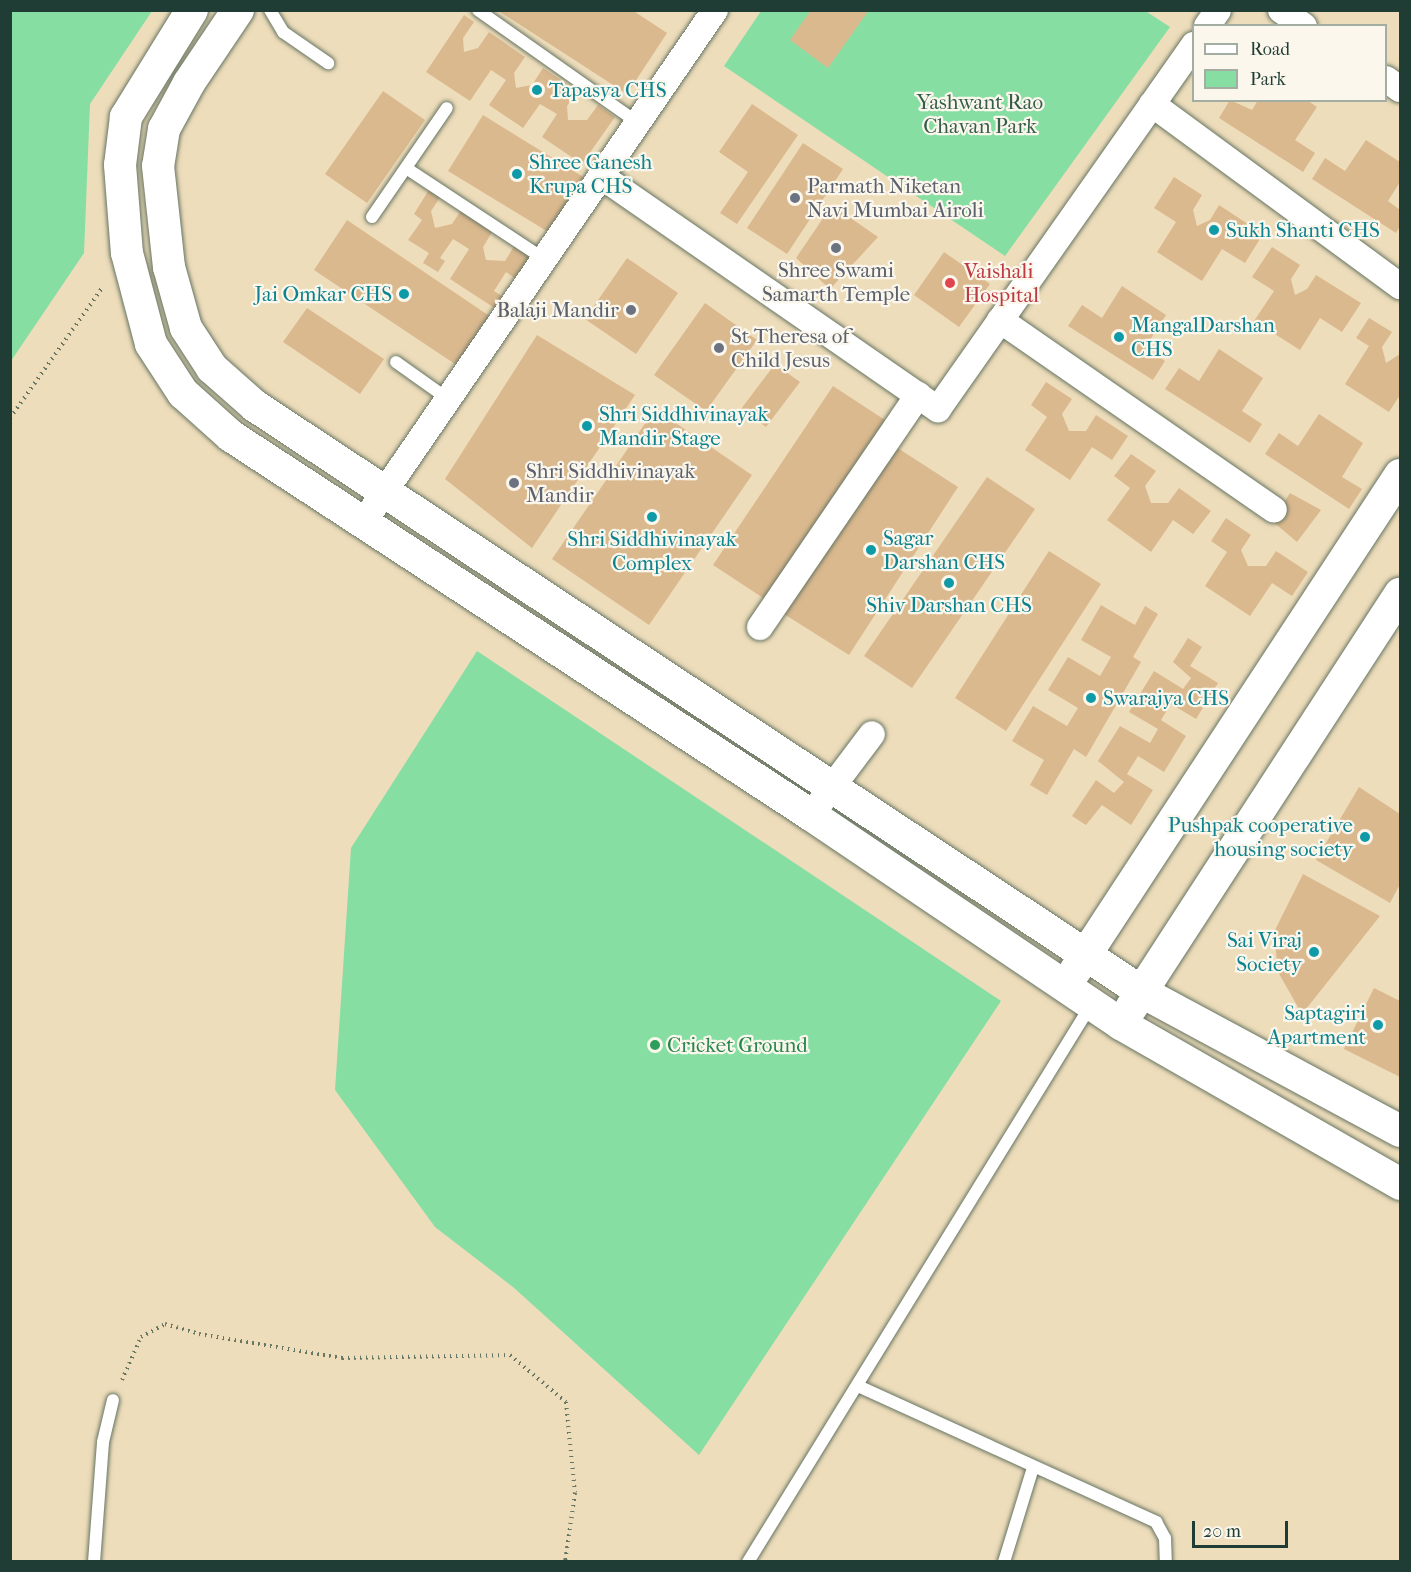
<!DOCTYPE html>
<style>
body{margin:0}
#map{position:relative;width:1411px;height:1572px;overflow:hidden;background:#edb;font-family:"IM FELL French Canon",serif}
div>[style]{position:absolute}
.green>*{inset:0;background:#86dea3}
.building>*{inset:0;background:#dbb98f}
.path>*{height:4px;margin-top:-2px;transform-origin:0;background:repeating-linear-gradient(90deg,#677563 0 1.5px,transparent 0 6px)}
.roads{filter:drop-shadow(0 0 2px #677563) drop-shadow(0 0 2px #677563)}
.service>*{height:12px;margin:-6px;padding:0 6px;transform-origin:6px;border-radius:6px;background:#fff}
.minor>*{height:26px;margin:-13px;padding:0 13px;transform-origin:13px;border-radius:13px;background:#fff}
.tertiary>*{height:32px;margin:-16px;padding:0 16px;transform-origin:16px;border-radius:16px;background:#fff}
.dots>*{width:16px;height:16px;translate:-50% -50%;box-sizing:border-box;border:3px solid #fbf7ec;border-radius:50%}
span{translate:-50% -50%;white-space:nowrap;text-align:center;line-height:1.15;-webkit-text-stroke:4.5px #fbf7ec;paint-order:stroke}
.culture-label{font-size:21px;color:#0d838f}
.left{translate:0 -50%;text-align:left}
.right{translate:-100% -50%;text-align:right}
.park-label{font-size:21px;color:#345d4a}
.worship-label{font-size:21px;color:#5b616d}
.health-label{font-size:21px;color:#be3a42}
.leisure-label{font-size:21px;color:#27864d}
.frame{position:absolute;inset:0;border:12px solid #1f3d34;pointer-events:none}
.legend{position:absolute;left:1192px;top:24px;width:195px;height:78px;box-sizing:border-box;background:#fbf7ec;border:2px solid #a3ada2;margin:0;padding:8px 10px;list-style:none;font-size:18px;color:#1f3d34}
.legend li{display:flex;align-items:center;gap:12px;height:30px}
.legend b{width:30px;border:2px solid #a3ada2}
.scale{position:absolute;left:1192px;top:1521px;width:96px;height:27px;box-sizing:border-box;border:3px solid #1f3d34;border-top:0;padding-left:8px;font-size:18px;line-height:21px;white-space:nowrap;color:#1f3d34;-webkit-text-stroke:4px #fbf7ec;paint-order:stroke}
</style>
<div id="map">
<div class="green">
<div style="clip-path:polygon(11px 10px,152px 11px,90px 104px,84px 253px,11px 361px)"></div>
<div style="clip-path:polygon(1144px 10px,1170px 27px,1005px 256px,724px 66px,761px 11px)"></div>
<div style="clip-path:polygon(477px 651px,1001px 1001px,699px 1455px,513px 1287px,435px 1227px,335px 1090px,351px 848px)"></div>
</div>
<div class="building">
<div style="clip-path:polygon(497px 10px,632px 10px,667px 33px,627px 94px)"></div>
<div style="clip-path:polygon(811px 10px,869px 10px,828px 68px,790px 40px)"></div>
<div style="clip-path:polygon(464px 15px,474px 22px,463px 38px,464px 52px,478px 48px,489px 32px,525px 57px,514px 73px,516px 88px,532px 85px,543px 68px,577px 91px,567px 106px,568px 120px,587px 120px,598px 105px,615px 117px,582px 164px,542px 137px,557px 114px,540px 104px,523px 128px,489px 105px,506px 80px,491px 70px,470px 101px,426px 72px)"></div>
<div style="clip-path:polygon(383px 91px,425px 120px,367px 203px,325px 174px)"></div>
<div style="clip-path:polygon(1230px 100px,1252px 110px,1258px 100px,1307px 100px,1317px 107px,1295px 140px,1315px 153px,1303px 172px,1219px 118px)"></div>
<div style="clip-path:polygon(752px 104px,798px 135px,737px 224px,720px 213px,748px 172px,719px 152px)"></div>
<div style="clip-path:polygon(483px 115px,585px 178px,550px 233px,448px 171px)"></div>
<div style="clip-path:polygon(1366px 140px,1400px 162px,1400px 182px,1388px 201px,1400px 210px,1400px 226px,1396px 233px,1312px 179px,1325px 158px,1345px 171px)"></div>
<div style="clip-path:polygon(803px 143px,843px 169px,787px 254px,747px 228px)"></div>
<div style="clip-path:polygon(1174px 177px,1202px 195px,1193px 210px,1197px 226px,1210px 220px,1219px 205px,1263px 234px,1245px 263px,1222px 249px,1202px 281px,1157px 252px,1176px 222px,1154px 208px)"></div>
<div style="clip-path:polygon(430px 188px,441px 196px,431px 211px,435px 228px,452px 224px,462px 209px,494px 229px,483px 247px,486px 260px,505px 261px,516px 243px,532px 253px,516px 279px,506px 272px,494px 291px,503px 297px,496px 309px,450px 279px,469px 249px,453px 239px,440px 258px,445px 261px,438px 272px,423px 263px,429px 253px,408px 240px,422px 220px,414px 214px)"></div>
<div style="clip-path:polygon(832px 205px,878px 237px,830px 289px,796px 258px)"></div>
<div style="clip-path:polygon(347px 220px,494px 319px,461px 368px,314px 270px)"></div>
<div style="clip-path:polygon(1272px 247px,1300px 265px,1291px 279px,1295px 295px,1307px 289px,1316px 275px,1361px 303px,1342px 332px,1320px 318px,1300px 350px,1254px 321px,1274px 291px,1252px 277px)"></div>
<div style="clip-path:polygon(944px 252px,990px 284px,959px 327px,914px 295px)"></div>
<div style="clip-path:polygon(627px 258px,678px 293px,636px 354px,585px 319px)"></div>
<div style="clip-path:polygon(1122px 286px,1166px 315px,1145px 348px,1165px 361px,1153px 380px,1068px 326px,1082px 305px,1102px 318px)"></div>
<div style="clip-path:polygon(705px 303px,757px 340px,706px 411px,654px 375px)"></div>
<div style="clip-path:polygon(307px 308px,384px 359px,360px 394px,283px 342px)"></div>
<div style="clip-path:polygon(1369px 318px,1392px 332px,1382px 347px,1386px 363px,1400px 354px,1400px 395px,1389px 412px,1345px 384px,1369px 346px,1356px 338px)"></div>
<div style="clip-path:polygon(537px 335px,635px 395px,532px 548px,445px 479px)"></div>
<div style="clip-path:polygon(1219px 349px,1263px 378px,1242px 411px,1262px 424px,1250px 443px,1165px 389px,1179px 368px,1199px 381px)"></div>
<div style="clip-path:polygon(775px 364px,800px 382px,766px 427px,741px 409px)"></div>
<div style="clip-path:polygon(1046px 382px,1072px 399px,1062px 414px,1069px 431px,1086px 431px,1096px 415px,1128px 436px,1112px 460px,1092px 447px,1070px 480px,1025px 450px,1047px 417px,1031px 405px)"></div>
<div style="clip-path:polygon(833px 386px,888px 422px,768px 601px,713px 565px)"></div>
<div style="clip-path:polygon(655px 409px,752px 475px,649px 625px,552px 559px)"></div>
<div style="clip-path:polygon(1319px 414px,1363px 443px,1342px 477px,1362px 489px,1349px 509px,1265px 454px,1279px 433px,1298px 446px)"></div>
<div style="clip-path:polygon(893px 445px,958px 487px,849px 655px,784px 614px)"></div>
<div style="clip-path:polygon(1131px 454px,1156px 471px,1145px 486px,1151px 503px,1168px 503px,1179px 488px,1211px 511px,1193px 534px,1173px 520px,1151px 552px,1107px 520px,1130px 488px,1114px 476px)"></div>
<div style="clip-path:polygon(987px 477px,1035px 509px,912px 688px,864px 656px)"></div>
<div style="clip-path:polygon(1290px 493px,1321px 510px,1297px 542px,1272px 521px)"></div>
<div style="clip-path:polygon(1226px 518px,1251px 535px,1241px 550px,1248px 566px,1266px 566px,1276px 551px,1308px 572px,1292px 596px,1272px 583px,1250px 616px,1205px 586px,1227px 552px,1211px 541px)"></div>
<div style="clip-path:polygon(1049px 551px,1101px 584px,1006px 731px,955px 698px)"></div>
<div style="clip-path:polygon(1101px 605px,1135px 625px,1145px 606px,1158px 614px,1133px 657px,1141px 662px,1086px 757px,1074px 749px,1047px 795px,1030px 785px,1044px 760px,1012px 741px,1033px 706px,1067px 726px,1078px 708px,1048px 690px,1068px 657px,1100px 676px,1111px 657px,1081px 640px)"></div>
<div style="clip-path:polygon(1188px 638px,1202px 647px,1190px 666px,1218px 683px,1196px 719px,1171px 704px,1161px 720px,1186px 736px,1164px 772px,1138px 756px,1127px 774px,1153px 790px,1131px 825px,1102px 805px,1086px 825px,1072px 816px,1096px 780px,1114px 793px,1124px 782px,1098px 761px,1120px 726px,1150px 743px,1158px 729px,1129px 712px,1154px 671px,1183px 689px,1191px 678px,1173px 662px)"></div>
<div style="clip-path:polygon(1359px 787px,1400px 814px,1400px 884px,1390px 903px,1316px 860px)"></div>
<div style="clip-path:polygon(1303px 874px,1380px 916px,1302px 1014px,1278px 972px,1274px 932px)"></div>
<div style="clip-path:polygon(1374px 988px,1400px 1001px,1400px 1077px,1344px 1049px)"></div>
</div>
<div class="path">
<div style="left:10px;top:418px;width:159px;rotate:-54.7deg"></div>
<div style="left:122px;top:1380px;width:47px;rotate:-66.2deg"></div>
<div style="left:141px;top:1337px;width:27px;rotate:-28deg"></div>
<div style="left:165px;top:1324px;width:35px;rotate:16deg"></div>
<div style="left:199px;top:1334px;width:145px;rotate:9.5deg"></div>
<div style="left:342px;top:1358px;width:168px;rotate:-1deg"></div>
<div style="left:510px;top:1355px;width:73px;rotate:40deg"></div>
<div style="left:566px;top:1402px;width:91px;rotate:84.4deg"></div>
<div style="left:575px;top:1493px;width:70px;rotate:98.2deg"></div>
</div>
<div class="roads">
<div class="service">
<div style="left:270px;top:10px;width:26px;rotate:59deg"></div>
<div style="left:283px;top:32px;width:55px;rotate:34.6deg"></div>
<div style="left:478px;top:10px;width:196px;rotate:35.2deg"></div>
<div style="left:406px;top:168px;width:165px;rotate:33.4deg"></div>
<div style="left:372px;top:217px;width:132px;rotate:-55.5deg"></div>
<div style="left:396px;top:362px;width:64px;rotate:35.4deg"></div>
<div style="left:858px;top:1386px;width:328px;rotate:24.5deg"></div>
<div style="left:1156px;top:1522px;width:18px;rotate:61deg"></div>
<div style="left:1165px;top:1538px;width:24px;rotate:88deg"></div>
<div style="left:94px;top:1562px;width:120px;rotate:-85.7deg"></div>
<div style="left:103px;top:1442px;width:43px;rotate:-76.6deg"></div>
<div style="left:748px;top:1562px;width:654px;rotate:-58.38deg"></div>
<div style="left:1004px;top:1562px;width:98px;rotate:-72.9deg"></div>
</div>
<div class="minor">
<div style="left:1281px;top:10px;width:28px;rotate:35deg"></div>
<div style="left:1207px;top:26px;width:19px;rotate:-55deg"></div>
<div style="left:1386px;top:79px;width:17px;rotate:36deg"></div>
<div style="left:1152px;top:104px;width:308px;rotate:36.3deg"></div>
<div style="left:601px;top:176px;width:410px;rotate:34.7deg"></div>
<div style="left:938px;top:409px;width:445px;rotate:-54.9deg"></div>
<div style="left:1000px;top:320px;width:333px;rotate:34.7deg"></div>
<div style="left:363px;top:523px;width:622px;rotate:-55.54deg"></div>
<div style="left:760px;top:627px;width:281px;rotate:-55.7deg"></div>
<div style="left:811px;top:815px;width:101px;rotate:-53deg"></div>
</div>
<div class="tertiary">
<div style="left:192px;top:10px;width:126px;rotate:121.7deg"></div>
<div style="left:126px;top:117px;width:48px;rotate:97.1deg"></div>
<div style="left:120px;top:165px;width:88px;rotate:85.5deg"></div>
<div style="left:127px;top:253px;width:94px;rotate:75.2deg"></div>
<div style="left:151px;top:344px;width:59px;rotate:56.9deg"></div>
<div style="left:183px;top:393px;width:64px;rotate:41.9deg"></div>
<div style="left:231px;top:436px;width:693px;rotate:33.16deg"></div>
<div style="left:811px;top:815px;width:374px;rotate:34deg"></div>
<div style="left:1121px;top:1024px;width:322px;rotate:29.8deg"></div>
<div style="left:238px;top:10px;width:88px;rotate:123.9deg"></div>
<div style="left:189px;top:83px;width:52px;rotate:118.5deg"></div>
<div style="left:164px;top:129px;width:37px;rotate:99deg"></div>
<div style="left:158px;top:166px;width:102px;rotate:83.8deg"></div>
<div style="left:169px;top:267px;width:63px;rotate:74.4deg"></div>
<div style="left:186px;top:328px;width:48px;rotate:57deg"></div>
<div style="left:212px;top:368px;width:57px;rotate:41.5deg"></div>
<div style="left:255px;top:406px;width:1063px;rotate:33.45deg"></div>
<div style="left:1142px;top:992px;width:293px;rotate:28.3deg"></div>
<div style="left:1075px;top:971px;width:593px;rotate:-56.77deg"></div>
<div style="left:1131px;top:1008px;width:494px;rotate:-57deg"></div>
</div>
</div>
<div class="dots">
<div style="left:537px;top:90px;background:#0f9aa8"></div>
<div style="left:517px;top:174px;background:#0f9aa8"></div>
<div style="left:795px;top:198px;background:#6b7280"></div>
<div style="left:1214px;top:230px;background:#0f9aa8"></div>
<div style="left:836px;top:248px;background:#6b7280"></div>
<div style="left:950px;top:283px;background:#e0444e"></div>
<div style="left:404px;top:294px;background:#0f9aa8"></div>
<div style="left:631px;top:310px;background:#6b7280"></div>
<div style="left:1119px;top:337px;background:#0f9aa8"></div>
<div style="left:719px;top:348px;background:#6b7280"></div>
<div style="left:587px;top:426px;background:#0f9aa8"></div>
<div style="left:514px;top:483px;background:#6b7280"></div>
<div style="left:652px;top:517px;background:#0f9aa8"></div>
<div style="left:871px;top:550px;background:#0f9aa8"></div>
<div style="left:949px;top:583px;background:#0f9aa8"></div>
<div style="left:1091px;top:698px;background:#0f9aa8"></div>
<div style="left:1365px;top:837px;background:#0f9aa8"></div>
<div style="left:1314px;top:952px;background:#0f9aa8"></div>
<div style="left:1378px;top:1025px;background:#0f9aa8"></div>
<div style="left:655px;top:1045px;background:#2e9e5b"></div>
</div>
<div class="culture-label">
<span class="left" style="left:549px;top:90px">Tapasya CHS</span>
<span class="left" style="left:529px;top:174px">Shree Ganesh<br>Krupa CHS</span>
<span class="left" style="left:1226px;top:230px">Sukh Shanti CHS</span>
<span class="right" style="left:392px;top:294px">Jai Omkar CHS</span>
<span class="left" style="left:1131px;top:337px">MangalDarshan<br>CHS</span>
<span class="left" style="left:599px;top:426px">Shri Siddhivinayak<br>Mandir Stage</span>
<span class="left" style="left:883px;top:550px">Sagar<br>Darshan CHS</span>
<span style="left:652px;top:551px">Shri Siddhivinayak<br>Complex</span>
<span style="left:949px;top:605px">Shiv Darshan CHS</span>
<span class="left" style="left:1103px;top:698px">Swarajya CHS</span>
<span class="right" style="left:1353px;top:837px">Pushpak cooperative<br>housing society</span>
<span class="right" style="left:1302px;top:952px">Sai Viraj<br>Society</span>
<span class="right" style="left:1366px;top:1025px">Saptagiri<br>Apartment</span>
</div>
<div class="park-label">
<span style="left:980px;top:114px">Yashwant Rao<br>Chavan Park</span>
</div>
<div class="worship-label">
<span class="left" style="left:807px;top:198px">Parmath Niketan<br>Navi Mumbai Airoli</span>
<span style="left:836px;top:282px">Shree Swami<br>Samarth Temple</span>
<span class="right" style="left:619px;top:310px">Balaji Mandir</span>
<span class="left" style="left:731px;top:348px">St Theresa of<br>Child Jesus</span>
<span class="left" style="left:526px;top:483px">Shri Siddhivinayak<br>Mandir</span>
</div>
<div class="health-label">
<span class="left" style="left:964px;top:283px">Vaishali<br>Hospital</span>
</div>
<div class="leisure-label">
<span class="left" style="left:667px;top:1045px">Cricket Ground</span>
</div>
<div class="frame"></div>
<ul class="legend">
<li><b style="height:8px;background:#fff"></b>Road</li>
<li><b style="height:16px;background:#86dea3"></b>Park</li>
</ul>
<div class="scale">20 m</div>
</div>
